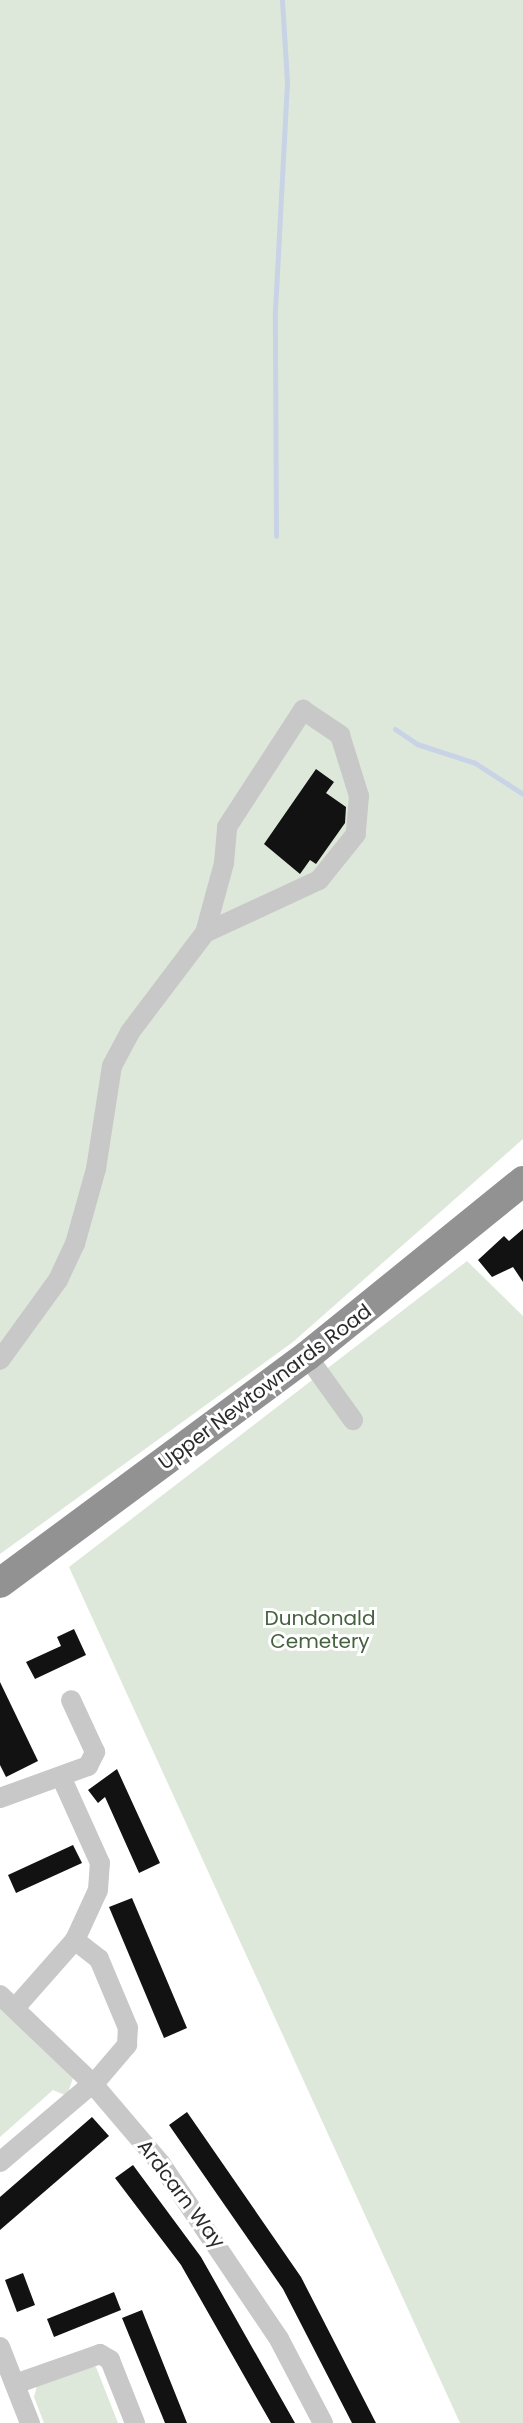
<!DOCTYPE html>
<style>
body{margin:0}
#map{position:relative;width:523px;height:2423px;overflow:hidden;background:#fff;font-family:Poppins,sans-serif}
div>[style]{position:absolute}
.green>*{inset:0;background:#dee8da}
.stream>*{height:5px;margin:-2.5px;padding:0 2.5px;transform-origin:2.5px;border-radius:2.5px;background:#c8d3e6}
.building>*{inset:0;background:#121212}
.minor>*{height:20px;margin:-10px;padding:0 10px;transform-origin:10px;border-radius:10px;background:#c8c8c8}
.highway>*{height:30px;margin:-15px;padding:0 15px;transform-origin:15px;border-radius:15px;background:#929292}
span{translate:-50% -50%;white-space:nowrap;text-align:center;line-height:1.15;-webkit-text-stroke:6px #fff;paint-order:stroke}
.street-label{font-size:20px;color:#2b2b2b}
.park-label{font-size:20px;color:#46613f}
</style>
<div id="map">
<div class="green">
<div style="clip-path:polygon(0 0,523px 0,523px 1139px,293px 1342px,0 1554px)"></div>
<div style="clip-path:polygon(467px 1261px,523px 1316px,523px 2423px,460px 2423px,69px 1567px)"></div>
<div style="clip-path:polygon(0 2005px,73px 2078px,67px 2096px,53px 2090px,0 2137px)"></div>
<div style="clip-path:polygon(88px 2364px,96px 2367px,118px 2423px,44px 2423px,34px 2397px,38px 2382px)"></div>
</div>
<div class="stream">
<div style="left:276px;top:536px;width:225px;rotate:-90.3deg"></div>
<div style="left:275px;top:311px;width:229px;rotate:-87deg"></div>
<div style="left:287px;top:82px;width:82px;rotate:-93.5deg"></div>
<div style="left:395px;top:729px;width:27px;rotate:34deg"></div>
<div style="left:417px;top:744px;width:61px;rotate:18.1deg"></div>
<div style="left:475px;top:763px;width:57px;rotate:32.9deg"></div>
</div>
<div class="building">
<div style="clip-path:polygon(316px 769px,334px 782px,326px 793px,346px 807px,345px 823px,316px 864px,310px 860px,300px 874px,264px 844px)"></div>
<div style="clip-path:polygon(523px 1229px,523px 1282px,513px 1267px,492px 1277px,478px 1260px,504px 1236px,509px 1241px)"></div>
<div style="clip-path:polygon(74px 1629px,86px 1655px,35px 1679px,26px 1662px,61px 1646px,57px 1637px)"></div>
<div style="clip-path:polygon(0 1682px,38px 1761px,6px 1777px,0 1765px)"></div>
<div style="clip-path:polygon(117px 1769px,160px 1863px,139px 1873px,105px 1797px,98px 1803px,88px 1790px)"></div>
<div style="clip-path:polygon(73px 1845px,82px 1863px,16px 1893px,8px 1875px)"></div>
<div style="clip-path:polygon(132px 1898px,187px 2028px,164px 2038px,109px 1907px)"></div>
<div style="clip-path:polygon(187px 2112px,301px 2277px,376px 2423px,352px 2423px,283px 2289px,169px 2125px)"></div>
<div style="clip-path:polygon(92px 2117px,109px 2136px,0 2230px,0 2197px)"></div>
<div style="clip-path:polygon(133px 2165px,201px 2257px,295px 2423px,271px 2423px,181px 2265px,115px 2178px)"></div>
<div style="clip-path:polygon(23px 2273px,35px 2305px,17px 2312px,5px 2280px)"></div>
<div style="clip-path:polygon(114px 2292px,121px 2310px,54px 2337px,47px 2319px)"></div>
<div style="clip-path:polygon(142px 2310px,169px 2378px,187px 2423px,165px 2423px,122px 2318px)"></div>
</div>
<div class="minor">
<div style="left:307px;top:1356px;width:79px;rotate:54.3deg"></div>
<div style="left:0;top:1360px;width:99px;rotate:-54.1deg"></div>
<div style="left:58px;top:1280px;width:40px;rotate:-65deg"></div>
<div style="left:75px;top:1244px;width:78px;rotate:-74.4deg"></div>
<div style="left:96px;top:1169px;width:104px;rotate:-81.2deg"></div>
<div style="left:112px;top:1066px;width:38px;rotate:-62deg"></div>
<div style="left:130px;top:1032px;width:124px;rotate:-52.9deg"></div>
<div style="left:205px;top:933px;width:73px;rotate:-74.8deg"></div>
<div style="left:224px;top:863px;width:36px;rotate:-85deg"></div>
<div style="left:227px;top:827px;width:140px;rotate:-57deg"></div>
<div style="left:303px;top:710px;width:45px;rotate:34deg"></div>
<div style="left:340px;top:735px;width:64px;rotate:72.7deg"></div>
<div style="left:359px;top:796px;width:38px;rotate:95deg"></div>
<div style="left:356px;top:834px;width:59px;rotate:128.8deg"></div>
<div style="left:319px;top:880px;width:126px;rotate:155.1deg"></div>
<div style="left:0;top:1798px;width:94px;rotate:-20deg"></div>
<div style="left:88px;top:1766px;width:16px;rotate:-63deg"></div>
<div style="left:95px;top:1752px;width:57px;rotate:-114.8deg"></div>
<div style="left:0;top:1995px;width:129px;rotate:43.7deg"></div>
<div style="left:93px;top:2084px;width:105px;rotate:49.6deg"></div>
<div style="left:161px;top:2164px;width:211px;rotate:56deg"></div>
<div style="left:279px;top:2339px;width:95px;rotate:62.4deg"></div>
<div style="left:15px;top:2008px;width:91px;rotate:-48.6deg"></div>
<div style="left:75px;top:1940px;width:55px;rotate:-65.3deg"></div>
<div style="left:98px;top:1890px;width:27px;rotate:-86deg"></div>
<div style="left:100px;top:1863px;width:92px;rotate:-114.3deg"></div>
<div style="left:0;top:2162px;width:128px;rotate:-40.3deg"></div>
<div style="left:98px;top:2079px;width:45px;rotate:-49.5deg"></div>
<div style="left:127px;top:2045px;width:17px;rotate:-87deg"></div>
<div style="left:128px;top:2028px;width:75px;rotate:-112.8deg"></div>
<div style="left:99px;top:1959px;width:31px;rotate:-142deg"></div>
<div style="left:0;top:2347px;width:82px;rotate:68.5deg"></div>
<div style="left:15px;top:2384px;width:90px;rotate:-19.4deg"></div>
<div style="left:100px;top:2354px;width:12px;rotate:31deg"></div>
<div style="left:110px;top:2360px;width:68px;rotate:68.4deg"></div>
</div>
<div class="highway">
<div style="left:0;top:1583px;width:382px;rotate:-36.5deg"></div>
<div style="left:307px;top:1356px;width:278px;rotate:-39deg"></div>
</div>
<div class="street-label">
<span style="left:265px;top:1387px;rotate:-37deg">Upper Newtownards Road</span>
<span style="left:181px;top:2194px;rotate:53deg">Ardcarn Way</span>
</div>
<div class="park-label">
<span style="left:320px;top:1630px">Dundonald<br>Cemetery</span>
</div>
</div>
